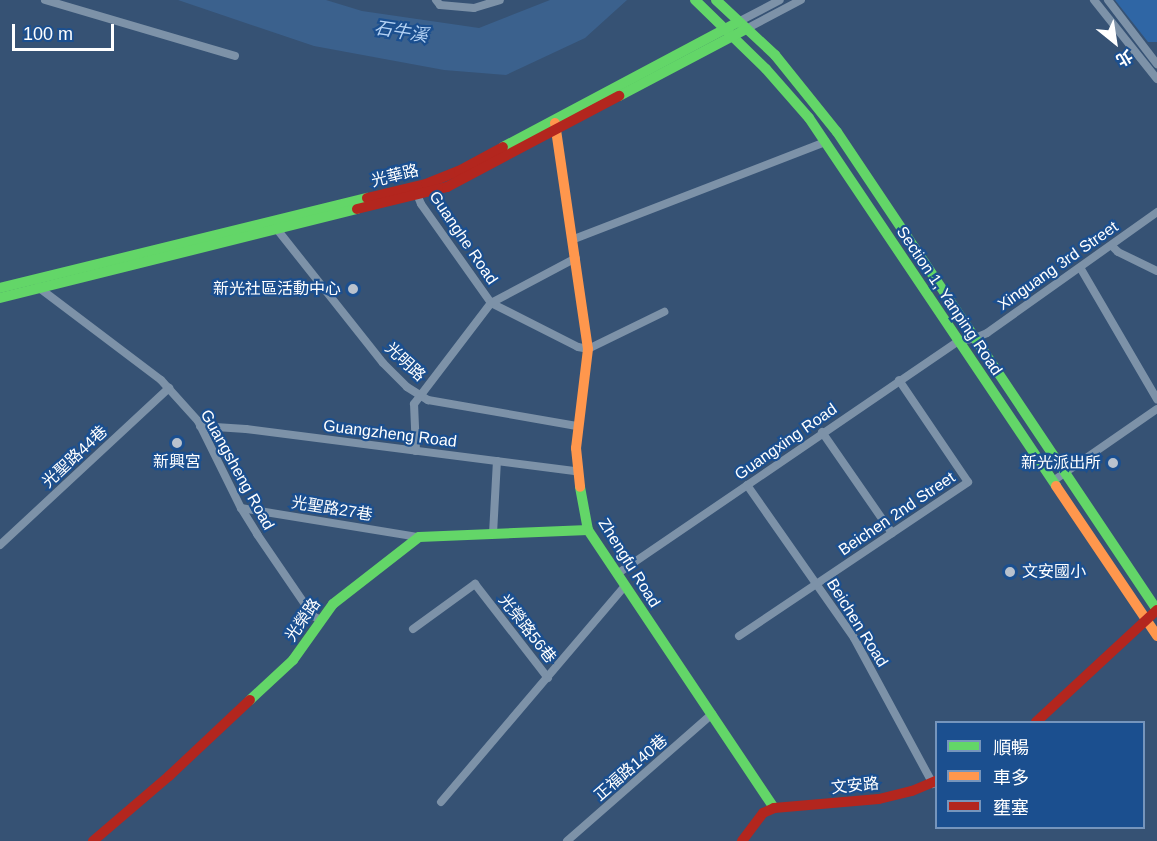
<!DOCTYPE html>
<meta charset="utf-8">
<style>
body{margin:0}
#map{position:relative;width:1157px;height:841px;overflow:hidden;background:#365274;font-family:Helvetica,"Noto Sans TC",sans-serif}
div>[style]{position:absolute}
.green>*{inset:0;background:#2f66a5}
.water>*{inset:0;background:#3b618d}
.street>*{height:8px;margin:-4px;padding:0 4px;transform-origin:4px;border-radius:4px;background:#7d92a8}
.fast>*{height:10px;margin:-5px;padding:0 5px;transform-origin:5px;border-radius:5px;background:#63d668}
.slow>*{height:10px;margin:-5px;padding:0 5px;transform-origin:5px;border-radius:5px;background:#ff974d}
.jam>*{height:10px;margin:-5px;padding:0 5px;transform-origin:5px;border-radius:5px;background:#b3261e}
.dots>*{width:16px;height:16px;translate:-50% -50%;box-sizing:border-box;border:3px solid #1b4f8f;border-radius:50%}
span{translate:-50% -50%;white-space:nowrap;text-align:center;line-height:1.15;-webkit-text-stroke:4.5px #1b4f8f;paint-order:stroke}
.street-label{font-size:16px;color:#fff}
.poi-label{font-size:16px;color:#fff}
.right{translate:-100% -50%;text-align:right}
.left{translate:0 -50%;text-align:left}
.water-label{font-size:18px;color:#b5d3f5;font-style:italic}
.legend{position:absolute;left:935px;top:721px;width:210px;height:108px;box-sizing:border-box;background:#1b4f8f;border:2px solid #7695bc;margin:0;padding:8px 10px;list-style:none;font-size:18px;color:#fff}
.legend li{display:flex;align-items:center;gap:12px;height:30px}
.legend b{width:30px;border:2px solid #7695bc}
.north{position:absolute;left:1085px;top:12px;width:60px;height:60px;-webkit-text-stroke:4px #1b4f8f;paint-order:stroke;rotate:150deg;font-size:16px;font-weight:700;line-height:24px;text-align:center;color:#fff}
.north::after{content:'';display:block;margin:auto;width:21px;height:27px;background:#fff;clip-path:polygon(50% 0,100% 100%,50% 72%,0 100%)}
.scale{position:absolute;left:12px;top:24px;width:102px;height:27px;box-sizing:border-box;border:3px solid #fff;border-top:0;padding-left:8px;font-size:18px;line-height:21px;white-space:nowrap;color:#fff;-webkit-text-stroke:4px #1b4f8f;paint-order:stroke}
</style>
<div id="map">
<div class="green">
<div style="clip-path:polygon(1115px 0,1157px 0,1157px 42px,1148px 42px)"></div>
</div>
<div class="water">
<div style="clip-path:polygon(178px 0,326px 0,362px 11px,479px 28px,550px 0,627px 0,585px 38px,506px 75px,444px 70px,314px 46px)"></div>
</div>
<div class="street">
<div style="left:45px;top:0;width:198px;rotate:16.4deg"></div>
<div style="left:436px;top:0;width:6px;rotate:51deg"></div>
<div style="left:440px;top:5px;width:34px;rotate:5deg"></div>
<div style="left:474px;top:8px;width:27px;rotate:-17deg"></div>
<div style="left:1094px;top:0;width:101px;rotate:51.4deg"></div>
<div style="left:1108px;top:0;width:81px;rotate:52.6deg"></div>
<div style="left:738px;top:22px;width:47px;rotate:-27.6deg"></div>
<div style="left:746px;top:29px;width:62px;rotate:-27.8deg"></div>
<div style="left:416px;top:192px;width:13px;rotate:67deg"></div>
<div style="left:421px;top:204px;width:121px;rotate:54.7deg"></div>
<div style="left:491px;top:303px;width:97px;rotate:26.8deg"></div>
<div style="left:578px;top:347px;width:10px;rotate:11deg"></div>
<div style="left:588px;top:349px;width:85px;rotate:-26deg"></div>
<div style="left:276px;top:228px;width:172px;rotate:51.6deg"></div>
<div style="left:383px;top:363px;width:34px;rotate:45deg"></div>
<div style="left:407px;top:387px;width:25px;rotate:32deg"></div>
<div style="left:428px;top:400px;width:151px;rotate:9.9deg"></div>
<div style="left:574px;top:239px;width:270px;rotate:-21.1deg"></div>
<div style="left:1112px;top:246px;width:8px;rotate:45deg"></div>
<div style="left:1118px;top:252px;width:43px;rotate:26deg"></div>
<div style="left:1081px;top:269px;width:151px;rotate:59.7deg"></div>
<div style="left:38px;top:287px;width:154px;rotate:37.1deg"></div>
<div style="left:161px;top:380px;width:55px;rotate:47.9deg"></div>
<div style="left:198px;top:421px;width:97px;rotate:63.7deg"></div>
<div style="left:241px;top:508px;width:31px;rotate:58deg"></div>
<div style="left:257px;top:534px;width:99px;rotate:55.7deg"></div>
<div style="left:313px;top:616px;width:9px;rotate:27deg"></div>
<div style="left:200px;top:426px;width:46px;rotate:3.7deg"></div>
<div style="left:246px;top:429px;width:333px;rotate:7.3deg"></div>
<div style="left:822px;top:432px;width:123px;rotate:55.3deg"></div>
<div style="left:416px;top:451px;width:47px;rotate:-92.4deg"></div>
<div style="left:414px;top:404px;width:127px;rotate:-52.7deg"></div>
<div style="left:491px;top:303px;width:96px;rotate:-27.9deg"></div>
<div style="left:1053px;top:481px;width:126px;rotate:-34.7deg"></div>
<div style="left:747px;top:485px;width:187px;rotate:55deg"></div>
<div style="left:854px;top:638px;width:166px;rotate:61.6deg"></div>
<div style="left:241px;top:508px;width:180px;rotate:9.3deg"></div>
<div style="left:493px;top:534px;width:73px;rotate:-86.9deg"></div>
<div style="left:0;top:545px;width:231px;rotate:-42.9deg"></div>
<div style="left:617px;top:574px;width:413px;rotate:-34.3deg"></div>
<div style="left:958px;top:341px;width:15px;rotate:-8deg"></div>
<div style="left:973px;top:339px;width:15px;rotate:-23deg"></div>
<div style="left:987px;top:333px;width:209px;rotate:-35.4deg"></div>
<div style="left:413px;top:629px;width:77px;rotate:-36deg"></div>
<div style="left:475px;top:584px;width:119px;rotate:52.2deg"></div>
<div style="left:739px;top:636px;width:276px;rotate:-33.9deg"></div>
<div style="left:968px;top:482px;width:123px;rotate:-124.1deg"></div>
<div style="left:441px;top:802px;width:284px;rotate:-49.6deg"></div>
<div style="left:567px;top:841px;width:193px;rotate:-41.2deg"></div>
</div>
<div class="fast">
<div style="left:695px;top:0;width:99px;rotate:44.2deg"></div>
<div style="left:766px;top:69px;width:65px;rotate:48.7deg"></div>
<div style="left:809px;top:118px;width:443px;rotate:56.1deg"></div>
<div style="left:716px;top:0;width:81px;rotate:43deg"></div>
<div style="left:775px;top:55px;width:99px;rotate:51.2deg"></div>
<div style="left:837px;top:132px;width:575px;rotate:56.2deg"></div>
<div style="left:619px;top:96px;width:144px;rotate:-27.8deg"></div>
<div style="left:503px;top:147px;width:266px;rotate:-28deg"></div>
<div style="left:0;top:288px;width:378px;rotate:-13.8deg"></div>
<div style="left:0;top:298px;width:368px;rotate:-14deg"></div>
<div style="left:580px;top:487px;width:44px;rotate:79.5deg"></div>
<div style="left:588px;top:530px;width:334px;rotate:56.2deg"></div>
<div style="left:250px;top:700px;width:59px;rotate:-42.9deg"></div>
<div style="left:293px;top:660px;width:69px;rotate:-54.5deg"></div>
<div style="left:333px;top:604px;width:109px;rotate:-37.9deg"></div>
<div style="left:419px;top:537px;width:169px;rotate:-2.4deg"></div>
</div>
<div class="slow">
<div style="left:555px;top:123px;width:228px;rotate:81.7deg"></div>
<div style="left:588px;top:349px;width:100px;rotate:96.9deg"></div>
<div style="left:576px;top:448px;width:39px;rotate:84deg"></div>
<div style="left:1056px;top:486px;width:181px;rotate:56deg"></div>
</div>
<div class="jam">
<div style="left:367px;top:198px;width:61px;rotate:-13.3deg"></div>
<div style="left:426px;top:184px;width:35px;rotate:-22deg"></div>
<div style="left:459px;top:171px;width:50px;rotate:-28.6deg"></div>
<div style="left:357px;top:209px;width:93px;rotate:-13.7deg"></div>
<div style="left:447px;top:187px;width:195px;rotate:-27.9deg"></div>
<div style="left:1036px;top:722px;width:165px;rotate:-42.8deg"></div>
<div style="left:93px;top:841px;width:100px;rotate:-40.5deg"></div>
<div style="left:169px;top:776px;width:111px;rotate:-43.2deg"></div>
<div style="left:742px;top:841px;width:35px;rotate:-53deg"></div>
<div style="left:763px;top:813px;width:12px;rotate:-24deg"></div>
<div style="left:774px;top:808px;width:105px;rotate:-4.9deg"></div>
<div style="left:879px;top:799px;width:34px;rotate:-14deg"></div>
<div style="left:912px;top:791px;width:26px;rotate:-23deg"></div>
</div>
<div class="dots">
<div style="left:353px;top:289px;background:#b9c2ce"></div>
<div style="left:177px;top:443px;background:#b9c2ce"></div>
<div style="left:1113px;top:463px;background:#b9c2ce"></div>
<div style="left:1010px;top:572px;background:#b9c2ce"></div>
</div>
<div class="street-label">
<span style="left:395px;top:176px;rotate:-14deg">光華路</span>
<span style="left:463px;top:238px;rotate:56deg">Guanghe Road</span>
<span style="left:1058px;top:266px;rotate:-35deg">Xinguang 3rd Street</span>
<span style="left:949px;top:301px;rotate:56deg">Section 1, Yanping Road</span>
<span style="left:405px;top:362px;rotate:43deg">光明路</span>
<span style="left:390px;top:434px;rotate:7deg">Guangzheng Road</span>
<span style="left:786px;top:442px;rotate:-35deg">Guangxing Road</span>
<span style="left:75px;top:457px;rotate:-43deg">光聖路44巷</span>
<span style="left:237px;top:470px;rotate:61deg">Guangsheng Road</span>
<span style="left:332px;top:509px;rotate:9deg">光聖路27巷</span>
<span style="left:897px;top:514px;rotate:-34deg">Beichen 2nd Street</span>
<span style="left:629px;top:563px;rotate:58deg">Zhengfu Road</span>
<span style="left:303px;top:620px;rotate:-55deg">光榮路</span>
<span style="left:857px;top:623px;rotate:58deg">Beichen Road</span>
<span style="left:527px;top:629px;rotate:52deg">光榮路56巷</span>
<span style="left:631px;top:768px;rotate:-41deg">正福路140巷</span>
<span style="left:855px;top:786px;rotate:-6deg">文安路</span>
</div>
<div class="poi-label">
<span class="right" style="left:341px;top:289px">新光社區活動中心</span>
<span style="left:177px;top:462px">新興宮</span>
<span class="right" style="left:1101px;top:463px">新光派出所</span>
<span class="left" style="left:1022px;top:572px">文安國小</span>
</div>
<div class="water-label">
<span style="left:401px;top:32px;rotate:9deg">石牛溪</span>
</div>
<ul class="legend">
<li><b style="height:8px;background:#63d668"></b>順暢</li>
<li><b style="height:8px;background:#ff974d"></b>車多</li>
<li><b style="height:8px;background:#b3261e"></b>壅塞</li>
</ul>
<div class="north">北</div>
<div class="scale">100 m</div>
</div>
